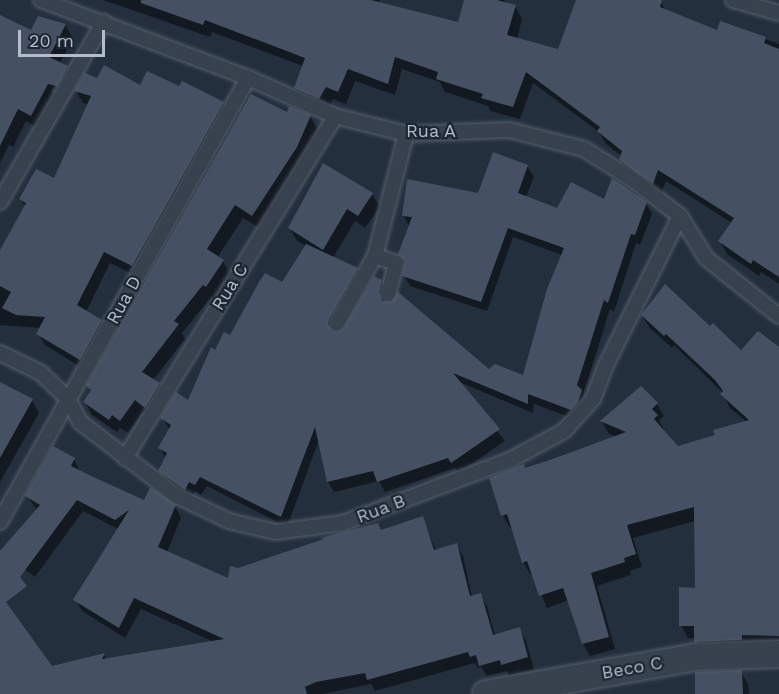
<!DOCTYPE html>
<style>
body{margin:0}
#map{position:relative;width:779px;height:694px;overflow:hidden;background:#242f3e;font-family:"Work Sans",sans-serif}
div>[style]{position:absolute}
.shadow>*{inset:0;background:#0007}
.building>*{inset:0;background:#455162}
.roads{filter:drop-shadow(0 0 2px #565f6c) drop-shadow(0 0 2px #565f6c)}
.service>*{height:14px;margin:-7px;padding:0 7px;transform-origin:7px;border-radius:7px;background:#38414e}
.minor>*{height:26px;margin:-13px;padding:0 13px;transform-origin:13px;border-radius:13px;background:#38414e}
span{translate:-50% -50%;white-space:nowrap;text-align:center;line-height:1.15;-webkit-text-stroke:4.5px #1d2633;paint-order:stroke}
.street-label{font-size:18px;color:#b4bcc9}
.scale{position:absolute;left:18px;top:30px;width:87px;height:27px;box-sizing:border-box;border:3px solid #b4bcc9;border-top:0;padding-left:8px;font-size:18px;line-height:21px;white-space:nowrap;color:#b4bcc9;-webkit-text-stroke:4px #1d2633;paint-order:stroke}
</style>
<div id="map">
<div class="shadow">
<div style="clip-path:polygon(103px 0,380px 0,378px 4px,459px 23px,467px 0,504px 0,507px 4px,515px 6px,522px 19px,517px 39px,559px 50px,577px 0,655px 0,661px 2px,666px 12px,718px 32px,721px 23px,779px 44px,779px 284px,761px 272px,759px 276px,727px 254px,720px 241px,732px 223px,666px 181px,660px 196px,628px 173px,620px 160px,622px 156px,606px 144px,599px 132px,533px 83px,520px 119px,490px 111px,488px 106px,445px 92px,440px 82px,402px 69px,395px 95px,355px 81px,346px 104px,333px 99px,327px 111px,303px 101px,296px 88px,303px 66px,212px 32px,210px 37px)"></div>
<div style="clip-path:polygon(evenodd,0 17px,31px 32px,65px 25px,73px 38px,60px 63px,67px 67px,75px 80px,38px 128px,26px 121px,13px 147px,9px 145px,0 163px,0 17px,63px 72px,66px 72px,54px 93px,51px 92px,63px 72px)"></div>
<div style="clip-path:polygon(98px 80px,140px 87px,180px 88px,223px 104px,230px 115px,139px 277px,110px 263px,86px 312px,101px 321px,108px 333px,87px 371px,45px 345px,38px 334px,41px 328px,0 325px,0 251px,25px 206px,21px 199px,54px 180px,88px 105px,83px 103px,76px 91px)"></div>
<div style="clip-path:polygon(288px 114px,310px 116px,318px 130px,304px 161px,260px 228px,243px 218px,217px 258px,223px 261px,230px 274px,214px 299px,211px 297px,182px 333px,185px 339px,153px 380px,159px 384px,167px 397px,153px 420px,142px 413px,128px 433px,120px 428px,117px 432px,92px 415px,85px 402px,91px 392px,88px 386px)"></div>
<div style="clip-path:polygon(527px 166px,534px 177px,526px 197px,558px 210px,605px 202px,646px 203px,652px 214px,640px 245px,636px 243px,614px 312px,610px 309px,583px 395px,587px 401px,577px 420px,534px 404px,533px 413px,459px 382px,505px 441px,458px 473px,455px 468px,385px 492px,379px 481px,334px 492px,328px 482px,319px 440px,287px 527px,207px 486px,201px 495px,195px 491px,191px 499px,166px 481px,160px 471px,166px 459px,160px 448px,170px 430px,162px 418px,189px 402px,215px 352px,283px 284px,306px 246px,297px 241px,289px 227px,372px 194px,380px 207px,365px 228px,355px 221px,333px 258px,357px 270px,363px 280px,334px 332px,338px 334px,346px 329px,381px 281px,387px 292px,385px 303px,489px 371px,524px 377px,562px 255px,513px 237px,487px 311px,410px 286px,404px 276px,406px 265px,399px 254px,409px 226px,403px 215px,479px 194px)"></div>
<div style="clip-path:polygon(642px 316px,710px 328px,742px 352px,779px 348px,779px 648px,703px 654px,696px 638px,688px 638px,681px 625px,696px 589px,695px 521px,633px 538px,642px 567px,630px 571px,631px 575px,597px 586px,615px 649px,590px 656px,583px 644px,569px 600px,547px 608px,533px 574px,530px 574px,523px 562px,512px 527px,510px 528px,503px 515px,525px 469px,617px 437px,609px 434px,602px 422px,641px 388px,657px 404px,664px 416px,659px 421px,664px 429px,662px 430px,678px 448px,717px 436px,747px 422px,729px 407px,723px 393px,674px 345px,672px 348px,650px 328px)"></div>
<div style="clip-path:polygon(0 397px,32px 401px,39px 413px,0 482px)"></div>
<div style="clip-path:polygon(74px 459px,80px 472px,145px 502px,175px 506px,181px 518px,167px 552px,229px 580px,238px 569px,324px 541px,323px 539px,378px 524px,382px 532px,422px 518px,436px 551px,456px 545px,463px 556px,472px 597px,480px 595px,487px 606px,495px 636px,520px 629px,526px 641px,534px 669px,509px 676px,507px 671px,487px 676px,481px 667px,478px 668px,475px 663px,375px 691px,371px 684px,322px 694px,0 694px,0 596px,51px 667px,104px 655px,107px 660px,214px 642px,141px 609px,125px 638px,82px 611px,75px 600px,118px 529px,83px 511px,35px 577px,16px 563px,37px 510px,27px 496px)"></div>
<div style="clip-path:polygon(741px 672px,748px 684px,749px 694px,696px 694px)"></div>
</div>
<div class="building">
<div style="clip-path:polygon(141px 0,371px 0,458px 22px,464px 0,497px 0,516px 5px,507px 35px,558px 49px,576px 0,662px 0,660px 7px,717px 30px,720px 21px,766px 37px,764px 43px,779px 49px,779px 277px,753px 260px,751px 264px,718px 241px,734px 218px,658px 170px,653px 184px,619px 160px,622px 151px,597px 131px,600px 127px,526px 72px,513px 107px,481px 98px,483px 94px,436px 79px,438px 72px,395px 57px,388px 84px,348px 69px,338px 92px,326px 87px,319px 99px,294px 88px,305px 58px,205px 20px,203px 25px,141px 3px)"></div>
<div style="clip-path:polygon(0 15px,31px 30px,38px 16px,66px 24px,49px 57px,68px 66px,57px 86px,48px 84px,31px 116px,18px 109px,0 146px)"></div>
<div style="clip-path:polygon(104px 65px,140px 85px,147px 71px,179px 86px,182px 81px,224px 102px,132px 266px,104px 252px,77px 305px,102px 320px,80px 360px,36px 334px,45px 317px,16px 315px,2px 308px,11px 292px,0 286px,0 250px,26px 203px,19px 199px,36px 169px,54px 178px,91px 96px,74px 91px,85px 73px,97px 78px)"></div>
<div style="clip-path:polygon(251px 94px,287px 112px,289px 106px,311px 115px,297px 147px,252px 216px,235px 205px,207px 249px,224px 260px,206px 287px,203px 285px,174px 321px,179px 324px,142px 372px,160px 383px,145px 408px,135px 400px,120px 421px,112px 415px,109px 420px,83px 402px,91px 390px,86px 386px)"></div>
<div style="clip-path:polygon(493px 152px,528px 165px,518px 193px,557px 208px,571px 182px,604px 199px,612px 178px,647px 202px,635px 235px,631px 234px,608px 303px,604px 300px,577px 385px,582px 390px,578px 402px,571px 410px,528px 394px,528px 404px,453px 373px,500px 429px,451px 463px,448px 458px,377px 482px,373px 471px,327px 482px,315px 427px,281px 517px,200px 477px,195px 485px,189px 482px,185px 490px,158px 471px,167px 453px,158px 448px,171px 425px,160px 418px,176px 392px,188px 400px,211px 347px,215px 350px,224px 332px,230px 335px,259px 282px,265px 273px,282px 282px,306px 244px,358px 268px,329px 319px,328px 324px,332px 330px,338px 332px,344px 328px,374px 276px,382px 280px,379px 292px,382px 301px,391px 302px,398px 292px,489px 369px,495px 364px,523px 375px,547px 289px,564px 248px,508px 228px,481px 302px,402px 276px,405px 261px,398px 254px,412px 217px,402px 216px,407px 179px,478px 193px)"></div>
<div style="clip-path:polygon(323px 163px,373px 193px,358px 216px,347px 209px,323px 250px,288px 228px)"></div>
<div style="clip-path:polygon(665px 284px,710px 326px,713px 323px,741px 350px,758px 331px,779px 347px,779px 636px,742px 635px,742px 640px,694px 642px,694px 626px,679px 626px,679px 587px,695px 588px,694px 507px,627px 525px,636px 554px,624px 558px,625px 562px,591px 573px,609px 637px,582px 644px,563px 588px,539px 596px,527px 561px,522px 563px,507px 514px,501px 516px,489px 478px,524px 464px,525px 468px,550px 460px,626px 432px,600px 421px,641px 386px,658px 403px,652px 409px,658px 415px,654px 419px,678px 446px,715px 435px,713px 430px,749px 420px,720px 394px,723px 391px,715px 380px,666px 334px,664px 336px,641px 315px)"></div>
<div style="clip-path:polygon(0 382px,33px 399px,0 458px)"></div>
<div style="clip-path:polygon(evenodd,53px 446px,75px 458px,71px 466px,91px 476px,144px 500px,150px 487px,176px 505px,158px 547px,228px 578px,230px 566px,238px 568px,324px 539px,320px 538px,378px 523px,381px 530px,423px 516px,434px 550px,457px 543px,470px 596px,481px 593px,493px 635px,520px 627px,528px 657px,501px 665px,500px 660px,479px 666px,476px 655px,470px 657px,468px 652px,367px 680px,365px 673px,316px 682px,305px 687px,307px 694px,0 694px,0 551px,40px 505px,25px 496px,53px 446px,77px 500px,115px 520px,129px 510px,73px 600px,119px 628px,134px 598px,224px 639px,102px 659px,105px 653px,52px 666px,6px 602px,27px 586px,20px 577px,77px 500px)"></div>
<div style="clip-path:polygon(742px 670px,743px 694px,695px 694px,695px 672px)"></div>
</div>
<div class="roads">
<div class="service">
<div style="left:41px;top:0;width:221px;rotate:20.6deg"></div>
<div style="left:248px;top:78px;width:95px;rotate:23.6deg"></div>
<div style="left:335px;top:116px;width:73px;rotate:14.2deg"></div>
<div style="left:406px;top:134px;width:103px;rotate:-2.2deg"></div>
<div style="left:509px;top:130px;width:77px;rotate:14.2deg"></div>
<div style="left:584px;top:149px;width:58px;rotate:32.3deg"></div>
<div style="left:633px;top:180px;width:59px;rotate:37.5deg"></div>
<div style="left:680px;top:216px;width:49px;rotate:58.2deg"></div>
<div style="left:706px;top:258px;width:93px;rotate:38.5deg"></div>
<div style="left:733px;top:0;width:48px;rotate:15.8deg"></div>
<div style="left:0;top:202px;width:208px;rotate:-60deg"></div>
<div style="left:375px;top:256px;width:22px;rotate:18deg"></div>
<div style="left:396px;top:263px;width:32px;rotate:104deg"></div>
<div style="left:337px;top:323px;width:77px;rotate:-60.4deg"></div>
<div style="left:375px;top:256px;width:126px;rotate:-75.7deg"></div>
<div style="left:0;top:353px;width:46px;rotate:26deg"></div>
<div style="left:41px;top:373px;width:37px;rotate:44deg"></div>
<div style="left:68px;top:399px;width:26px;rotate:62deg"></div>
<div style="left:80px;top:422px;width:120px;rotate:37.5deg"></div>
<div style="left:175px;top:495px;width:60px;rotate:25.7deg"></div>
<div style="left:229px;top:521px;width:47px;rotate:13.4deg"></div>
<div style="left:275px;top:532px;width:69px;rotate:-7.5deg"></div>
<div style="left:343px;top:523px;width:178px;rotate:-20.7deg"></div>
<div style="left:510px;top:460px;width:61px;rotate:-28.2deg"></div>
<div style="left:564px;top:431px;width:43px;rotate:-47.8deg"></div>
<div style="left:593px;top:399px;width:36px;rotate:-69deg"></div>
<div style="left:606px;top:365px;width:166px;rotate:-63.6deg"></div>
<div style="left:125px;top:458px;width:401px;rotate:-58.4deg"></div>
<div style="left:0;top:522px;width:509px;rotate:-60.81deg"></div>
</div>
<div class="minor">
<div style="left:486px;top:694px;width:212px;rotate:-10deg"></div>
<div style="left:695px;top:657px;width:84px;rotate:-2deg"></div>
</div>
</div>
<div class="street-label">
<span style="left:431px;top:131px">Rua A</span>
<span style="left:230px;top:287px;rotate:-58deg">Rua C</span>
<span style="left:124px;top:300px;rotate:-61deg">Rua D</span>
<span style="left:381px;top:509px;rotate:-21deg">Rua B</span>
<span style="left:632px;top:668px;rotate:-10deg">Beco C</span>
</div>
<div class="scale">20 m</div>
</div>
